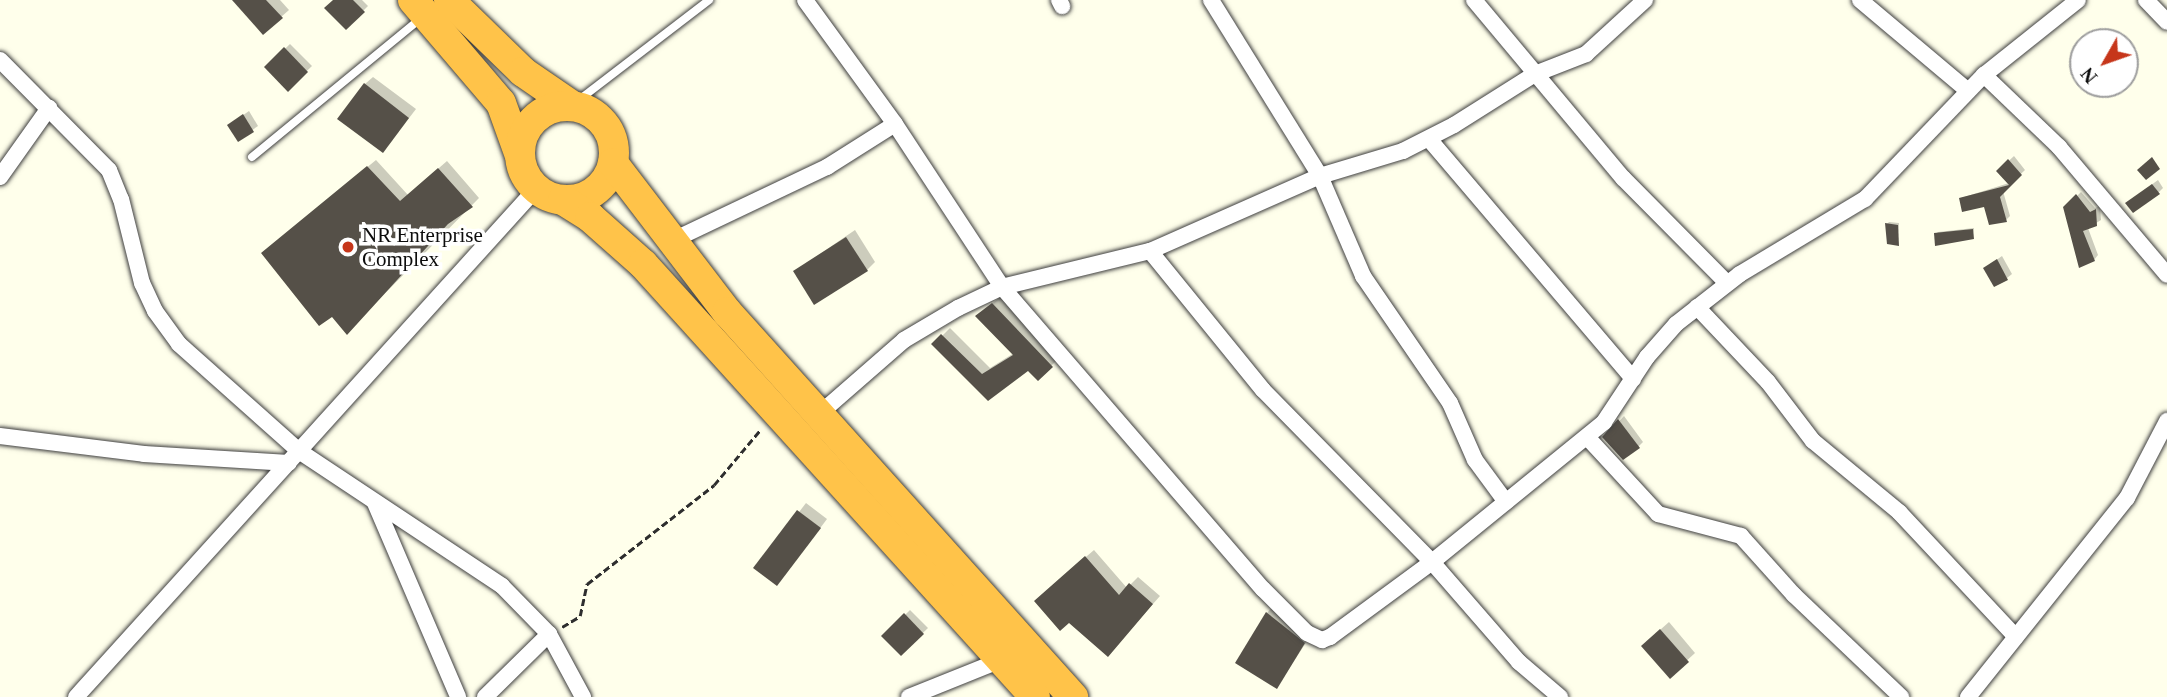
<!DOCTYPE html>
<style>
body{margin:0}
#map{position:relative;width:2167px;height:697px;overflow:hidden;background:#ffffeb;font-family:Georgia,serif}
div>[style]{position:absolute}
.shadow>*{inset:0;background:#0003}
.building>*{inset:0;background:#555048}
.path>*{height:2.5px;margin-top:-1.25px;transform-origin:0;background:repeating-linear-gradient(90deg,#2e2e2e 0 7px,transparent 0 10.5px)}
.roads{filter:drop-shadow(0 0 2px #3f3f3f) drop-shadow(0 0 2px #3f3f3f)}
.lane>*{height:8px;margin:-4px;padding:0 4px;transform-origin:4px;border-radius:4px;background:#fff}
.street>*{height:16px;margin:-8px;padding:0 8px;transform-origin:8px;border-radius:8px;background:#fff}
.highway>*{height:30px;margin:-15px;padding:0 15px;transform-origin:15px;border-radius:15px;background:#ffc349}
.highway>.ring{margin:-15px;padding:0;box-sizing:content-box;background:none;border:30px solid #ffc349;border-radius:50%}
.dots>*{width:19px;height:19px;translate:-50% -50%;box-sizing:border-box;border:4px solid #fff;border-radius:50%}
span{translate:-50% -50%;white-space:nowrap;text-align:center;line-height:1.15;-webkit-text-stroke:7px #fff;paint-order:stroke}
.poi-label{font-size:21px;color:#0c0c0c}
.left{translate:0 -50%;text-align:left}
.north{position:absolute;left:2069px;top:28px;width:70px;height:70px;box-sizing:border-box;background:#fff;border:2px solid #9e9e9e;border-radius:50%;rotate:230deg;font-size:19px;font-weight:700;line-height:28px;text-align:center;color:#0c0c0c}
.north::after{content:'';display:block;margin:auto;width:24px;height:32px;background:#c6361a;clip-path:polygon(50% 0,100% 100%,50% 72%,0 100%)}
</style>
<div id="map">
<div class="shadow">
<div style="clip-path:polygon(240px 0,280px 0,289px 10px,281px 17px)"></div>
<div style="clip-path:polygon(335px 0,362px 0,368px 6px,346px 28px)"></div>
<div style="clip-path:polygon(290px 44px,312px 66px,288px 89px,266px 67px)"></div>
<div style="clip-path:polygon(373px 77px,416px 109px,390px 143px,365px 84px)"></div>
<div style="clip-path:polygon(249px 111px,258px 126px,238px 140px,229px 125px)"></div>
<div style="clip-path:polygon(2014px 156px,2025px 170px,2003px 191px,2010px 216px,2006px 220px,1985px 205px,1961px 198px,2009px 183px,1998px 171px)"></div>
<div style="clip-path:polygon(376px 160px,408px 195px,447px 161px,479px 198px,347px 332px,271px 246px)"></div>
<div style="clip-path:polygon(2158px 180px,2163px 188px,2158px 193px,2132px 199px)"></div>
<div style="clip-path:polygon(2081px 192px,2095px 208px,2100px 206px,2101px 220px,2088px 228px,2098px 255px,2094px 260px,2065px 208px)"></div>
<div style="clip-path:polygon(1889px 222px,1899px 223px,1898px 244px,1887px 224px)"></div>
<div style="clip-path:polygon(1974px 228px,1973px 237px,1936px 234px,1938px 232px)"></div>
<div style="clip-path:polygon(855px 230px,875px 262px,867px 270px,795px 271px)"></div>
<div style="clip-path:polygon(2002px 256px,2012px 274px,2007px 278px,1985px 268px)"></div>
<div style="clip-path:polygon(1000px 297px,1059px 358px,1038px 379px,1028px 369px,988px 399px,934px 344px,950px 328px,990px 368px,1014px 353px,977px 316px)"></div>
<div style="clip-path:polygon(1624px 416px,1643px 442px,1638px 447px,1605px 437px)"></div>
<div style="clip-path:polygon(806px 503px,827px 519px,784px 576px,756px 568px)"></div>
<div style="clip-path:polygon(1094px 550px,1127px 588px,1138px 577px,1160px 596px,1115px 647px,1044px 593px)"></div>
<div style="clip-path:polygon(1274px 605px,1311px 635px,1277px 687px,1267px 613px)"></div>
<div style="clip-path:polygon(910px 610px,928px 628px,901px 654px,884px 636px)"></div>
<div style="clip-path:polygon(1669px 622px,1695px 653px,1670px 676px,1651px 638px)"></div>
</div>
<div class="building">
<div style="clip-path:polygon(232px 0,266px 0,283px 18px,263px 35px)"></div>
<div style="clip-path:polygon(333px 0,353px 0,365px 12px,346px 30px,324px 8px)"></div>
<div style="clip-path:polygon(284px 47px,308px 72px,288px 92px,264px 67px)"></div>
<div style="clip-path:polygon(364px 83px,409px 118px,383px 153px,337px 119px)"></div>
<div style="clip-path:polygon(243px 114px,254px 132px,238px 142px,227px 125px)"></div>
<div style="clip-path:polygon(2152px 157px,2160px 169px,2146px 180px,2137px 170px)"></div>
<div style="clip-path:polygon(2008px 159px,2022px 175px,2000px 197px,2007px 222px,1989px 225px,1984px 207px,1962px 212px,1959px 198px,2009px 185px,1996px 171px)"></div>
<div style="clip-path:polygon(367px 166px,400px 201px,438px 168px,473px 207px,448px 224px,347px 335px,332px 317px,319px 326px,261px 253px)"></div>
<div style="clip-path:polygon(2152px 184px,2160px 194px,2133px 213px,2125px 203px)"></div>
<div style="clip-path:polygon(2076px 194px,2090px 212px,2096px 209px,2097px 226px,2083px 231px,2095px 261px,2079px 268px,2063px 207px)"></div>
<div style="clip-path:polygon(1885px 223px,1898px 225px,1899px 246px,1887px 244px)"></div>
<div style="clip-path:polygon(1973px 229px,1974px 239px,1935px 246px,1934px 233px)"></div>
<div style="clip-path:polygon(846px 237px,868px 271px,814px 305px,793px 271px)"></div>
<div style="clip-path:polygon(1997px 259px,2008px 280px,1994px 287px,1983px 268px)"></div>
<div style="clip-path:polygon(992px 303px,1053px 367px,1038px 381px,1028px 371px,988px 401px,931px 344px,941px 334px,982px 374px,1013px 355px,975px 316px)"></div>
<div style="clip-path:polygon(1618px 419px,1640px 448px,1623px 460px,1602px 437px)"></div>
<div style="clip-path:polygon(797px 510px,821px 528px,777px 586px,753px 568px)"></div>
<div style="clip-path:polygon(1085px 556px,1119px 595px,1129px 583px,1153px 604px,1108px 657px,1069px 623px,1060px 631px,1034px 601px)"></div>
<div style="clip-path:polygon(1266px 612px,1305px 643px,1277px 689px,1235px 663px)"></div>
<div style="clip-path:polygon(904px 613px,924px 634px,901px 656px,881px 636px)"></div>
<div style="clip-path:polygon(1660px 629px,1689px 662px,1670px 679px,1641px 646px)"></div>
</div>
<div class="path">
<div style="left:562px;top:627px;width:21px;rotate:-31deg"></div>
<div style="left:580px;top:616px;width:33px;rotate:-78deg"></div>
<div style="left:587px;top:584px;width:161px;rotate:-37.9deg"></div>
<div style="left:714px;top:485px;width:73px;rotate:-50deg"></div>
</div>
<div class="roads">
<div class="lane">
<div style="left:575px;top:103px;width:169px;rotate:-37.5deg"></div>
<div style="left:252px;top:157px;width:217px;rotate:-39.4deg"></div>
</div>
<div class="street">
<div style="left:1059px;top:0;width:7px;rotate:63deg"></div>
<div style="left:1211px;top:0;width:207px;rotate:58.2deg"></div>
<div style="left:1320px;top:176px;width:109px;rotate:66.7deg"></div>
<div style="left:1363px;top:276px;width:154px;rotate:55.6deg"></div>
<div style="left:1450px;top:403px;width:62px;rotate:66.3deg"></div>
<div style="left:1475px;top:460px;width:52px;rotate:53.6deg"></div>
<div style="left:1474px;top:0;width:232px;rotate:50.1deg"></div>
<div style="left:1623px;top:178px;width:148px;rotate:45.3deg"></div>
<div style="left:1860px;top:0;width:141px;rotate:40.1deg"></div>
<div style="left:2146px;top:0;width:30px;rotate:46deg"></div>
<div style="left:0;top:60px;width:155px;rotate:45.3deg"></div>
<div style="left:109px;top:170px;width:31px;rotate:68deg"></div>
<div style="left:121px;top:199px;width:87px;rotate:76deg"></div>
<div style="left:142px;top:283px;width:31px;rotate:65deg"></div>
<div style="left:155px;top:311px;width:41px;rotate:54deg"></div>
<div style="left:179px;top:344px;width:161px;rotate:41.7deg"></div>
<div style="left:299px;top:451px;width:244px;rotate:33.6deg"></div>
<div style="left:502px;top:586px;width:67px;rotate:45.6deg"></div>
<div style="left:549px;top:634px;width:72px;rotate:61.6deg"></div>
<div style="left:1984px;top:75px;width:104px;rotate:43.8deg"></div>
<div style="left:2059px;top:147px;width:167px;rotate:49.8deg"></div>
<div style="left:895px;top:124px;width:195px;rotate:56.7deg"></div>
<div style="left:1002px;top:287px;width:399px;rotate:49.2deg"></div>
<div style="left:1263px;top:589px;width:62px;rotate:45deg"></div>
<div style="left:1307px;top:633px;width:17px;rotate:25deg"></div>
<div style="left:1322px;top:640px;width:9px;rotate:-21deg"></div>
<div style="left:1330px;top:637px;width:127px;rotate:-36.3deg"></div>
<div style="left:1432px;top:562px;width:133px;rotate:49deg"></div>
<div style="left:1519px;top:662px;width:54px;rotate:40.5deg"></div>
<div style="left:1429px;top:139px;width:315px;rotate:49.6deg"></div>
<div style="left:0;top:177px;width:85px;rotate:-54.6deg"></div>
<div style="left:671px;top:241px;width:173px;rotate:-25.4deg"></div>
<div style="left:827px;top:167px;width:80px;rotate:-32.3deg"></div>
<div style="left:895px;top:124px;width:153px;rotate:-126deg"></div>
<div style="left:1150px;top:251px;width:179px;rotate:50.9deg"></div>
<div style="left:1263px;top:390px;width:241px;rotate:45.5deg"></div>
<div style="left:1432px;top:562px;width:222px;rotate:-39.1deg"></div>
<div style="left:1604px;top:422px;width:78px;rotate:-56.5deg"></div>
<div style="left:1647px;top:357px;width:44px;rotate:-48.7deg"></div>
<div style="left:1676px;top:324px;width:81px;rotate:-38deg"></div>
<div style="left:1740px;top:274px;width:146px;rotate:-31deg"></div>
<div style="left:1865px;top:199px;width:172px;rotate:-46.2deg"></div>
<div style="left:1984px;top:75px;width:120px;rotate:-38.6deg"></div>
<div style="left:1697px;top:307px;width:103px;rotate:46.6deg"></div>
<div style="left:1768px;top:382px;width:74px;rotate:52.7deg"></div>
<div style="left:1813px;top:441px;width:112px;rotate:39.5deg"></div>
<div style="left:1899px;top:512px;width:171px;rotate:46.9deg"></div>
<div style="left:817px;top:416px;width:116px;rotate:-41.1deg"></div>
<div style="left:904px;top:340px;width:63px;rotate:-30.7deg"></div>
<div style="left:958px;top:308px;width:49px;rotate:-25.5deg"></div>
<div style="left:1002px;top:287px;width:152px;rotate:-13.7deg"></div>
<div style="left:1150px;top:251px;width:186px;rotate:-23.8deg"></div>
<div style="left:1320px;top:176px;width:87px;rotate:-16.8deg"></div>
<div style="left:1403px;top:151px;width:57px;rotate:-27deg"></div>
<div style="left:1454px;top:125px;width:96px;rotate:-32.2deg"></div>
<div style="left:1535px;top:74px;width:55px;rotate:-21.4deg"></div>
<div style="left:1586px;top:54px;width:80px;rotate:-42.5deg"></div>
<div style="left:0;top:436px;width:145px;rotate:7.1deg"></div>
<div style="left:144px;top:454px;width:145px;rotate:3.6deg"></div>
<div style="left:1587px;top:437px;width:105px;rotate:47.3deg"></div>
<div style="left:1658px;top:514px;width:86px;rotate:14.8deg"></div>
<div style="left:1741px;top:536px;width:79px;rotate:48.1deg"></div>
<div style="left:1794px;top:595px;width:148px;rotate:43.6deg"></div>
<div style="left:375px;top:503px;width:211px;rotate:66.8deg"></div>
<div style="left:76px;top:697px;width:685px;rotate:-47.84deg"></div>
<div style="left:485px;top:697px;width:90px;rotate:-44.5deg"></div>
<div style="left:909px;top:697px;width:99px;rotate:-21.9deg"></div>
<div style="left:1968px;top:697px;width:255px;rotate:-51.4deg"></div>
<div style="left:2127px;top:498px;width:87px;rotate:-62.5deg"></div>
</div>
<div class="highway">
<div style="left:413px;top:0;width:135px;rotate:49.5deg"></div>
<div style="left:501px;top:103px;width:53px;rotate:70.2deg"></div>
<div style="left:449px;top:0;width:103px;rotate:44.2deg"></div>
<div style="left:523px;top:72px;width:58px;rotate:34.5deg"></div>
<div class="ring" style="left:520px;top:106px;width:64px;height:64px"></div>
<div style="left:613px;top:163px;width:188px;rotate:52.6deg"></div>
<div style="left:727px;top:312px;width:518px;rotate:48.05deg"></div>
<div style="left:563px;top:200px;width:32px;rotate:32deg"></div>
<div style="left:590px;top:217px;width:71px;rotate:41.6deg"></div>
<div style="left:643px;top:264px;width:584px;rotate:47.85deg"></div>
</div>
</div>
<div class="dots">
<div style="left:348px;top:247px;background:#c6361a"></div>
</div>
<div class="poi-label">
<span class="left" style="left:362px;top:247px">NR Enterprise<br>Complex</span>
</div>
<div class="north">N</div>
</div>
